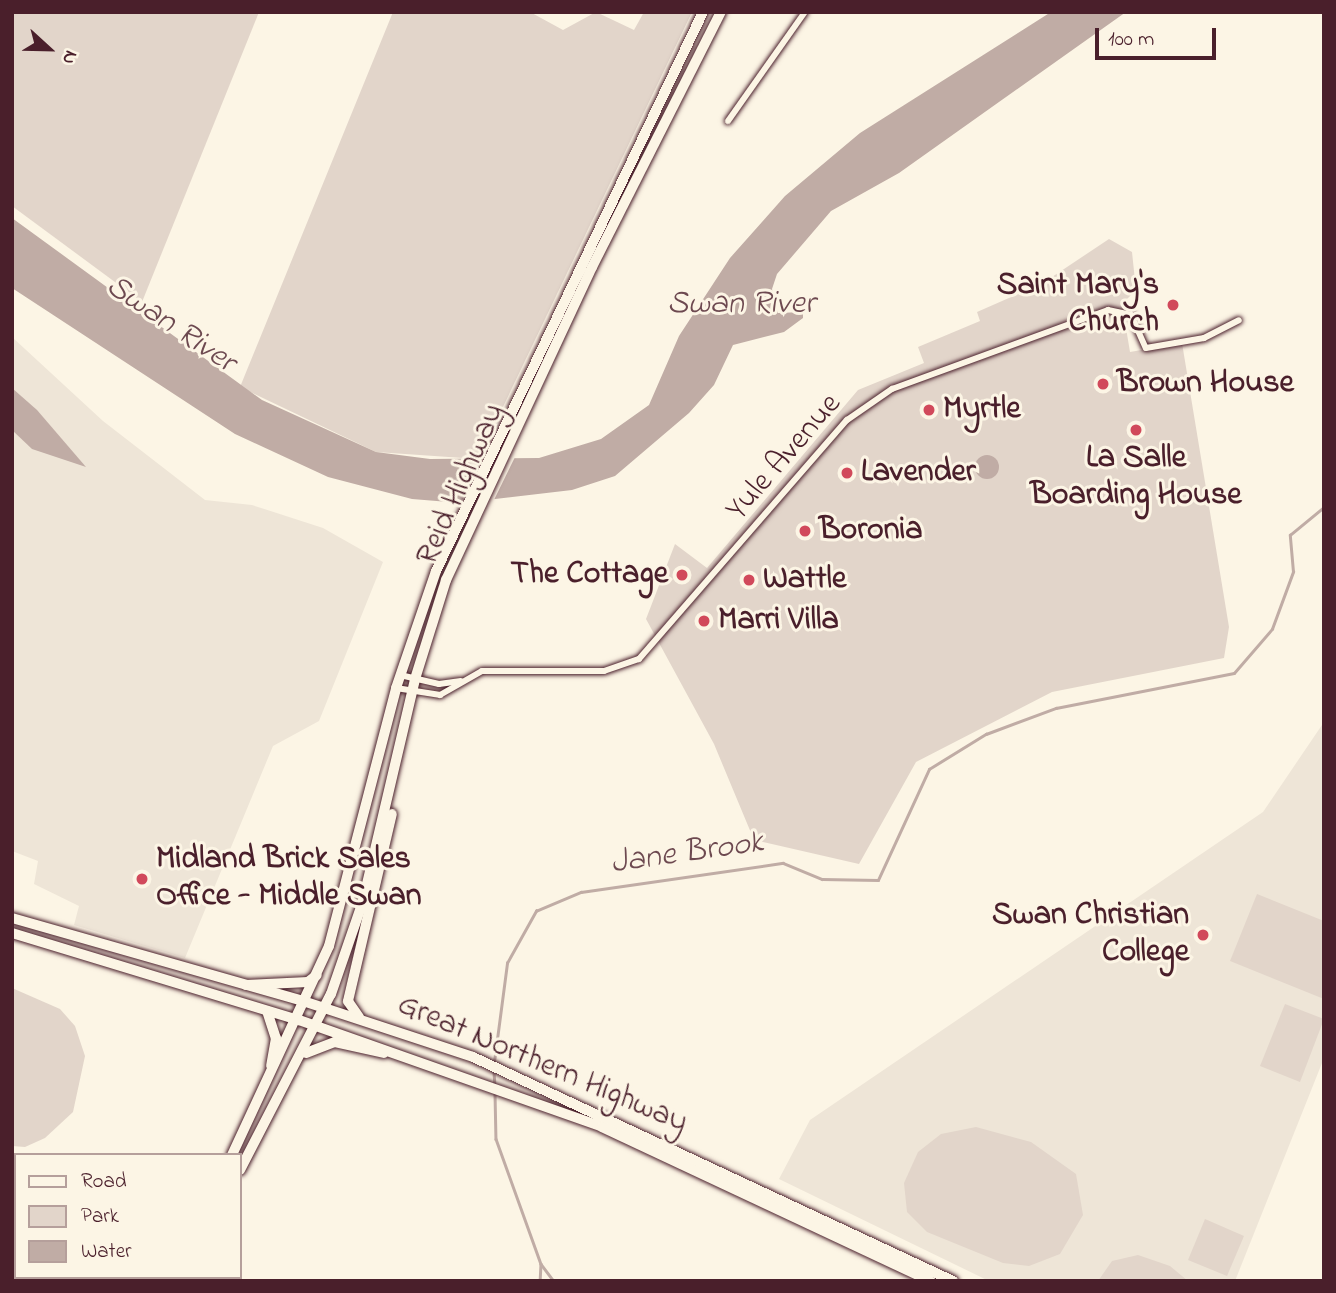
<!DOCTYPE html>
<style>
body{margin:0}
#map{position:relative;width:1336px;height:1293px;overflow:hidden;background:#fcf5e5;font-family:"Indie Flower",sans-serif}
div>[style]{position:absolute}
.built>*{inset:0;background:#eee5d7}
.green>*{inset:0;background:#e2d5ca}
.water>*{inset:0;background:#c0aca5}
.round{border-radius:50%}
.pier>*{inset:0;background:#fcf5e5}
.stream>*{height:2.5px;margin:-1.25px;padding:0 1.25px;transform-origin:1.25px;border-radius:1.25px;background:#c0aca5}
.roads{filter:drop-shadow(0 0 2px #4a1f2b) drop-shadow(0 0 2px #4a1f2b)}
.minor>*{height:6px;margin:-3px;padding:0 3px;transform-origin:3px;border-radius:3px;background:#fcf5e5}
.primary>*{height:10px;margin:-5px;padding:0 5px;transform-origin:5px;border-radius:5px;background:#fcf5e5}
.trunk>*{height:10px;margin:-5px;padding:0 5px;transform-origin:5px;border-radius:5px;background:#fcf5e5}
.dots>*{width:19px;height:19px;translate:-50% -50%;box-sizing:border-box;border:4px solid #fcf5e5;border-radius:50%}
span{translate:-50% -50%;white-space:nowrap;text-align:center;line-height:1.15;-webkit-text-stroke:6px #fcf5e5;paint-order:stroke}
.poi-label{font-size:32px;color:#4a1f2b;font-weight:700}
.right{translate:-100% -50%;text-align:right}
.left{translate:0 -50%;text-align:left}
.street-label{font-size:32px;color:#4a1f2b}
.water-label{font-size:33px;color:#6d4950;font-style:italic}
.frame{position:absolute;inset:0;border:14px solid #4a1f2b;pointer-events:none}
.legend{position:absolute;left:14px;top:1153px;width:228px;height:126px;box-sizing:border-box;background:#fcf5e5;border:2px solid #b59f9b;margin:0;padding:9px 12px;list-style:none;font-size:21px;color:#4a1f2b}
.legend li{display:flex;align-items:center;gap:14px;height:35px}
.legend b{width:35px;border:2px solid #b59f9b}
.north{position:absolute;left:14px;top:14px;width:70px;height:70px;-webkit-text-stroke:5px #fcf5e5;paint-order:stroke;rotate:112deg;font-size:19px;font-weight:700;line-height:28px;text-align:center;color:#4a1f2b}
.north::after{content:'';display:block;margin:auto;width:24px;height:32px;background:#4a1f2b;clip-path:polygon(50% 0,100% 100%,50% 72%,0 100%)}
.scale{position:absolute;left:1095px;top:28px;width:121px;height:32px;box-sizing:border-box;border:4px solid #4a1f2b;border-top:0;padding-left:9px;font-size:21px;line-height:24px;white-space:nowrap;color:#4a1f2b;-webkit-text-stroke:5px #fcf5e5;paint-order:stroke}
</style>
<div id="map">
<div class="built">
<div style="clip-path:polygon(12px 337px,103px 421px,205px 500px,252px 505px,323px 528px,383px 562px,319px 721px,273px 746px,185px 958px,74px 925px,79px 906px,34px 884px,38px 861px,12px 851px)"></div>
<div style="clip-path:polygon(1324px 722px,1324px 1058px,1235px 1281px,989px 1281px,779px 1179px,810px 1120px,1263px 812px)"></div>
</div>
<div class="green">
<div style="clip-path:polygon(12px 12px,259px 12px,142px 302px,12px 206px)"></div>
<div style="clip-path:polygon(393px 12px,530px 12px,563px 30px,596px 12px,634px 30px,644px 12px,692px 12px,478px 459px,376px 452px,240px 387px)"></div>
<div style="clip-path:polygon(1109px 239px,1132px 252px,1136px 290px,1122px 304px,1130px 352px,1182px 343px,1229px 627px,1224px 658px,1052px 692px,916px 762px,859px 864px,754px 840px,714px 744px,646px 619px,675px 544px,707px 568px,858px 390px,924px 363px,918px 347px,980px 321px,977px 312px,1043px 283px)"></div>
<div style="clip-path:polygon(1257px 894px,1324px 921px,1324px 999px,1230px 961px)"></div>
<div style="clip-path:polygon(12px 988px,60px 1009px,75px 1026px,85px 1056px,73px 1112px,45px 1138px,25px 1147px,12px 1146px)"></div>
<div style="clip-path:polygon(1285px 1004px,1324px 1019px,1300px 1082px,1260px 1066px)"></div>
<div style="clip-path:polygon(976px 1127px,1031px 1142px,1076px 1174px,1083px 1215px,1060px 1254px,1029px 1266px,1003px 1263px,927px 1232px,907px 1212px,904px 1183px,918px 1152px,941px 1134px)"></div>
<div style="clip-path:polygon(1205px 1219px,1244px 1236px,1227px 1276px,1188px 1260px)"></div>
<div style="clip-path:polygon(1138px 1255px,1170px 1266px,1188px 1281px,1098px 1281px,1112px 1261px)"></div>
</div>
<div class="water">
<div style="clip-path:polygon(1051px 12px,1126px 12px,899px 173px,831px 211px,777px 274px,772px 289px,778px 313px,803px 312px,803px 318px,784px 332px,733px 345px,714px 385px,689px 413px,615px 476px,572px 490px,461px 503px,412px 499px,328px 477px,235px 434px,12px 288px,12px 218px,262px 400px,376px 452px,430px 459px,539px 458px,601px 439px,649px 405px,679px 336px,730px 258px,785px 196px,860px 133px)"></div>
<div style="clip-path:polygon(12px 388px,37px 410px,86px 467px,32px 449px,12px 430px)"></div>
<div class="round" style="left:975px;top:455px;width:24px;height:24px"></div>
</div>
<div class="pier">
<div style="clip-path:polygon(483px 455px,516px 455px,492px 504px,459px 507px)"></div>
</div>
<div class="stream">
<div style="left:494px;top:1062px;width:100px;rotate:-82.5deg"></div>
<div style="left:507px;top:963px;width:60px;rotate:-60.9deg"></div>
<div style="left:536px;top:911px;width:49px;rotate:-22.9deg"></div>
<div style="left:581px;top:892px;width:204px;rotate:-8.2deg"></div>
<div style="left:783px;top:863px;width:42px;rotate:22.3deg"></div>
<div style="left:822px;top:879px;width:56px;rotate:1deg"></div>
<div style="left:878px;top:880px;width:122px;rotate:-65.3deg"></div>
<div style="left:929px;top:769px;width:67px;rotate:-31.6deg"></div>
<div style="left:986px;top:734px;width:75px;rotate:-20.4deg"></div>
<div style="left:1056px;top:708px;width:181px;rotate:-11.1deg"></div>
<div style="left:1234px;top:673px;width:58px;rotate:-49.2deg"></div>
<div style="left:1272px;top:629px;width:61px;rotate:-69.8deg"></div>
<div style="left:1293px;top:572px;width:37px;rotate:-95deg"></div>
<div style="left:1290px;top:535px;width:44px;rotate:-39.5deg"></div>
<div style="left:494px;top:1072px;width:14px;rotate:86deg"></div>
<div style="left:495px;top:1093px;width:46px;rotate:88.8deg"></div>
<div style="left:496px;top:1139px;width:133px;rotate:70.2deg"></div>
<div style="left:541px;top:1264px;width:17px;rotate:93deg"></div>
<div style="left:541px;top:1264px;width:21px;rotate:53deg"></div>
</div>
<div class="roads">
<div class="minor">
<div style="left:728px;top:121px;width:133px;rotate:-54.8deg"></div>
<div style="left:400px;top:675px;width:40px;rotate:13deg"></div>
<div style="left:439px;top:684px;width:22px;rotate:-8deg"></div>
<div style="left:396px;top:688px;width:45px;rotate:9deg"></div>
<div style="left:440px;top:695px;width:48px;rotate:-29.7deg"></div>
<div style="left:482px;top:671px;width:122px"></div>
<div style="left:604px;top:671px;width:37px;rotate:-19deg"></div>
<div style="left:639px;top:659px;width:317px;rotate:-49deg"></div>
<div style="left:847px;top:420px;width:55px;rotate:-34.6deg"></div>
<div style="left:892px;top:389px;width:230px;rotate:-20.1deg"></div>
<div style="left:1108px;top:310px;width:24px;rotate:12deg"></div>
<div style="left:1131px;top:315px;width:36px;rotate:66deg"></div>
<div style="left:1146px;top:348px;width:59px;rotate:-9.8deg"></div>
<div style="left:1204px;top:338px;width:39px;rotate:-27deg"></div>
</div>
<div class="primary">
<div style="left:12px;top:918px;width:306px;rotate:15.9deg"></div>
<div style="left:12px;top:933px;width:300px;rotate:16.9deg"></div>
</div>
<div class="trunk">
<div style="left:246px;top:985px;width:62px;rotate:-2.8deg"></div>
<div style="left:308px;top:982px;width:11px;rotate:-38deg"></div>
<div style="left:306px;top:1002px;width:176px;rotate:18.2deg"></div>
<div style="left:473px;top:1057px;width:530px;rotate:25.02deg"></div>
<div style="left:267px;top:1011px;width:28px;rotate:72deg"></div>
<div style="left:276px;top:1038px;width:28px;rotate:100deg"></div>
<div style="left:359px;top:1017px;width:19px;rotate:-125deg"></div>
<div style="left:348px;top:1001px;width:192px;rotate:-76.8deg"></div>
<div style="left:299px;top:1020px;width:321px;rotate:19.4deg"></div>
<div style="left:602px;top:1127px;width:363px;rotate:25.1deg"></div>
<div style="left:306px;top:1053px;width:31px;rotate:-21deg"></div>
<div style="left:335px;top:1042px;width:50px;rotate:12.7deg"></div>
<div style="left:232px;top:1155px;width:230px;rotate:-65.1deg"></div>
<div style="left:329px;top:946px;width:267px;rotate:-75.4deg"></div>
<div style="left:396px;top:688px;width:124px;rotate:-71.1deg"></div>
<div style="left:436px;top:571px;width:619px;rotate:-64.47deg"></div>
<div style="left:240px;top:1170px;width:198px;rotate:-62.7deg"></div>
<div style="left:331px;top:994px;width:98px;rotate:-71deg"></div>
<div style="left:363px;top:901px;width:228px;rotate:-76.8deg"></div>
<div style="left:415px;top:679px;width:104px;rotate:-72.6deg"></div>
<div style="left:446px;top:580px;width:345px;rotate:-65deg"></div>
<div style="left:592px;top:267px;width:286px;rotate:-63.2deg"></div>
<div style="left:149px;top:1281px;width:4px;rotate:-63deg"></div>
<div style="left:166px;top:1281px;width:4px;rotate:-63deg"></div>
</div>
</div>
<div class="dots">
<div style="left:1173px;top:305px;background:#d1495b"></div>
<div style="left:1103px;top:384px;background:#d1495b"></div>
<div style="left:929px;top:410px;background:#d1495b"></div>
<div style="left:1136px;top:430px;background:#d1495b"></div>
<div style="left:847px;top:473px;background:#d1495b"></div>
<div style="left:805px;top:531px;background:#d1495b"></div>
<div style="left:682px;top:575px;background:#d1495b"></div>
<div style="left:749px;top:580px;background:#d1495b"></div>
<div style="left:704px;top:621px;background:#d1495b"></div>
<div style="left:142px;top:879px;background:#d1495b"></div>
<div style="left:1203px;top:935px;background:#d1495b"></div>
</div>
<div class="poi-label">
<span class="right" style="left:1159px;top:305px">Saint Mary's<br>Church</span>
<span class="left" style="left:1117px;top:384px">Brown House</span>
<span class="left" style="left:943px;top:410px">Myrtle</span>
<span style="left:1136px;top:478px">La Salle<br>Boarding House</span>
<span class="left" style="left:861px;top:473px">Lavender</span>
<span class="left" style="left:819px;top:531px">Boronia</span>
<span class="right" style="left:668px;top:575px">The Cottage</span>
<span class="left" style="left:763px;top:580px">Wattle</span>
<span class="left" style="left:718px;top:621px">Marri Villa</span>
<span class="left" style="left:156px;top:879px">Midland Brick Sales<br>Office - Middle Swan</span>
<span class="right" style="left:1189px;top:935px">Swan Christian<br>College</span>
</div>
<div class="street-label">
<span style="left:785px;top:458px;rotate:-49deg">Yule Avenue</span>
<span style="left:462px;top:485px;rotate:-66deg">Reid Highway</span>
<span style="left:542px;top:1065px;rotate:23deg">Great Northern Highway</span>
</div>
<div class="water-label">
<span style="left:741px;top:305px">Swan River</span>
<span style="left:170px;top:325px;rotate:34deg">Swan River</span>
<span style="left:687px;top:854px;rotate:-8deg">Jane Brook</span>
</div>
<div class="frame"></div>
<ul class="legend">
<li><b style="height:9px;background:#fcf5e5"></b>Road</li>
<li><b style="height:19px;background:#e2d5ca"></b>Park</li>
<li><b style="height:19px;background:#c0aca5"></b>Water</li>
</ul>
<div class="north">N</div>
<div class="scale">100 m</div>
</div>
